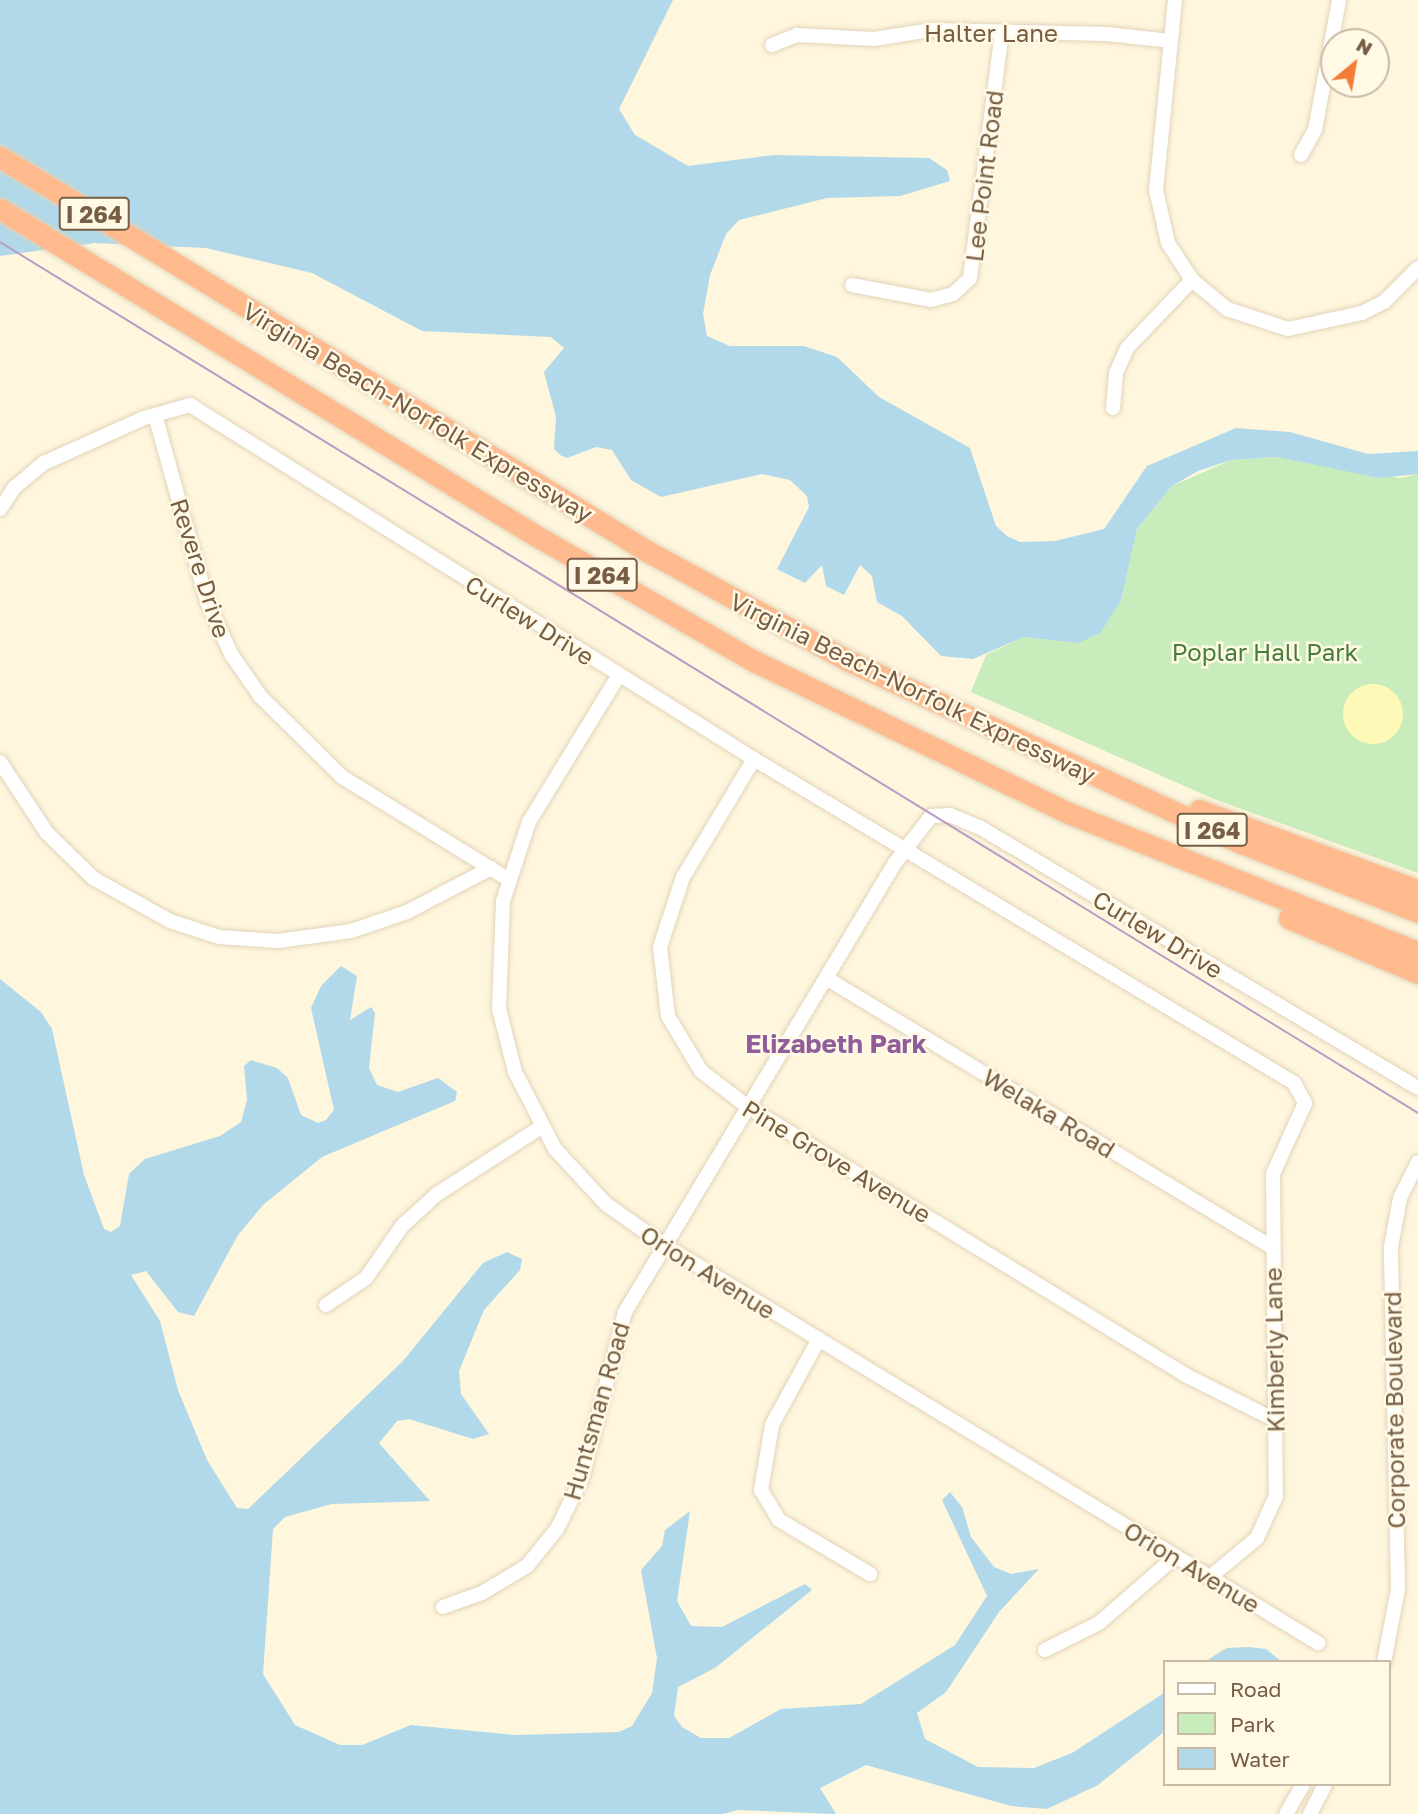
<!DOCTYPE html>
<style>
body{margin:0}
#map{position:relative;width:1418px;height:1814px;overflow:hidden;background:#fef6dd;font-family:"Golos Text",sans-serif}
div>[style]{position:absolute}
.green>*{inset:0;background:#c8ecbb}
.sand>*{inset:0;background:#fff9b7}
.round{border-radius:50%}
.water>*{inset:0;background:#b1d9e9}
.roads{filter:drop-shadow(0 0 2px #e3d3b9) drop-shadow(0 0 2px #e3d3b9)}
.minor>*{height:14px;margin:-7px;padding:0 7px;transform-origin:7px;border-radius:7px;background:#fff}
.highway>*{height:21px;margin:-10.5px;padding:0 10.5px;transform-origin:10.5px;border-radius:10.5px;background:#ffbb8e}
.tram>*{height:2px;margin:-1px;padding:0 1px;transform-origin:1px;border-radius:1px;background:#ba9cc7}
span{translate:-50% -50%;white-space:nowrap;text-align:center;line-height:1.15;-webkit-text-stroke:5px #fff9e6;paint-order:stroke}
.shield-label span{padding:2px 5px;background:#fff9e6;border:2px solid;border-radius:5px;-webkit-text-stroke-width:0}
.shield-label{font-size:23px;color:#765d44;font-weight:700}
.street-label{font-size:24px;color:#765d44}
.park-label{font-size:24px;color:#457d3a}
.neighbourhood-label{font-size:26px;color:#8f5e9a;font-weight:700}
.legend{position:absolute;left:1163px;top:1660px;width:228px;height:126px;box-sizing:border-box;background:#fff9e6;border:2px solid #c8bba5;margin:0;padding:9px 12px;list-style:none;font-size:21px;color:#765d44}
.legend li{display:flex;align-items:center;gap:14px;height:35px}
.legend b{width:35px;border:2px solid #c8bba5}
.north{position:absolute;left:1320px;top:28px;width:70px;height:70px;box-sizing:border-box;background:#fff9e6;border:2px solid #c8bba5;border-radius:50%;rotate:30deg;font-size:19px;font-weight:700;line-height:28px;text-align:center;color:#765d44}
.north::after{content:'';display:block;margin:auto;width:24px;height:32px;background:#f57c36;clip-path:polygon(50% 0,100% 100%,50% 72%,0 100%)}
</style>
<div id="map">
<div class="green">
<div style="clip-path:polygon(1277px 457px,1400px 478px,1418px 474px,1418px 873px,1214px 799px,971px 692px,986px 655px,1024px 637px,1078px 643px,1121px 601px,1137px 529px,1172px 486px,1231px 460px)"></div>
</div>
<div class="sand">
<div class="round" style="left:1343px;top:684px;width:60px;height:60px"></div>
</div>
<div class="water">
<div style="clip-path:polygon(0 0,673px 0,619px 109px,635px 135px,688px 166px,774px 155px,929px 158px,947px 170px,950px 181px,900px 196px,827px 198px,739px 220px,726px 234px,710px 275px,703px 314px,707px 336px,730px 346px,804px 346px,837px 357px,879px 397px,970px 448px,996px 526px,1007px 536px,1020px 542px,1055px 541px,1104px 529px,1147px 466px,1236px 428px,1290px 432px,1368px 454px,1418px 451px,1418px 474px,1379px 478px,1277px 457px,1231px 460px,1198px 471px,1172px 486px,1137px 529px,1121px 601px,1100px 633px,1078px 643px,1024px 637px,973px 659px,941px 656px,902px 616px,877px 602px,872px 576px,860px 565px,844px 595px,826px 586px,822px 565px,805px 583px,777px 569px,809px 507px,807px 496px,790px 480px,762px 474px,661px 497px,631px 480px,612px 450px,596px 447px,567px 458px,560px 455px,554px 449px,556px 417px,544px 372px,564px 348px,551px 337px,422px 331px,312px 273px,206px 248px,95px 243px,0 256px)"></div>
<div style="clip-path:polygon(341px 966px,357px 976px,350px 1020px,371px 1007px,375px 1013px,369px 1068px,377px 1085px,398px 1092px,438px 1078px,457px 1092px,455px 1101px,322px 1157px,263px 1205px,238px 1235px,194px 1316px,178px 1312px,146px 1271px,131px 1275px,160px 1321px,178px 1390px,207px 1460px,237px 1508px,248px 1509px,403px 1361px,483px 1263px,507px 1252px,522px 1259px,520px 1270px,484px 1310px,459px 1371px,461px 1394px,489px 1434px,473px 1439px,409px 1419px,397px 1421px,379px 1443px,430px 1501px,332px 1504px,285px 1517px,273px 1529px,263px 1674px,295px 1725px,340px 1745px,362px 1745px,411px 1725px,516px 1735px,619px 1732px,632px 1726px,652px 1693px,657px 1658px,641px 1570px,662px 1546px,665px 1530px,690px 1511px,677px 1601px,691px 1626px,722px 1627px,805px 1584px,812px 1590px,715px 1668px,678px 1687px,674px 1716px,682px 1727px,701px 1738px,729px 1738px,781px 1709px,861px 1704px,955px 1645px,987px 1596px,942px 1500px,950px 1492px,962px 1507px,971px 1537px,994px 1567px,1011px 1574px,1039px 1569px,999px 1612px,946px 1692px,917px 1713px,925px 1739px,978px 1767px,1034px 1768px,1072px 1753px,1164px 1693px,1164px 1732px,1098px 1785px,1047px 1809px,1011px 1806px,866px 1765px,820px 1788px,836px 1814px,738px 1810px,723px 1814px,0 1814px,0 979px,41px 1012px,52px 1029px,84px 1175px,104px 1229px,111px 1232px,120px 1226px,129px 1174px,145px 1159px,220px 1136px,241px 1122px,247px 1100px,244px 1066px,251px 1060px,277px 1068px,288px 1078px,301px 1115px,318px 1123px,326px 1120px,334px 1110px,311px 1008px,321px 986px)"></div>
<div style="clip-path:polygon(1248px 1647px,1266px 1649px,1282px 1662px,1204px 1662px,1227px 1648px)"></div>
</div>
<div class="roads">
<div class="minor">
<div style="left:1175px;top:0;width:191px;rotate:95.7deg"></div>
<div style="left:1156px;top:190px;width:54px;rotate:77.2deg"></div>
<div style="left:1168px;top:243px;width:44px;rotate:57deg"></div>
<div style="left:1192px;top:280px;width:45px;rotate:39.6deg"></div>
<div style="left:1227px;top:309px;width:64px;rotate:18.2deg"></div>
<div style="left:1288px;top:329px;width:76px;rotate:-12.2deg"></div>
<div style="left:1362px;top:313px;width:25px;rotate:-27deg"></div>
<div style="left:1384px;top:302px;width:48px;rotate:-45deg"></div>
<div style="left:772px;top:45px;width:27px;rotate:-22deg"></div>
<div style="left:797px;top:35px;width:77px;rotate:3deg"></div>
<div style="left:874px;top:39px;width:58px;rotate:-9deg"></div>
<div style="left:931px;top:30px;width:176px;rotate:1.3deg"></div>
<div style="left:1107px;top:34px;width:63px;rotate:6.3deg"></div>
<div style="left:1301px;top:155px;width:29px;rotate:-61deg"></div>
<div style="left:1315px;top:130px;width:132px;rotate:-79.5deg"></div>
<div style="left:852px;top:285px;width:80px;rotate:10.8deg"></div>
<div style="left:931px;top:300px;width:23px;rotate:-15deg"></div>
<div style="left:953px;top:294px;width:23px;rotate:-43deg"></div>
<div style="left:970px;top:278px;width:248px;rotate:-82.6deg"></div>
<div style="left:1113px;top:408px;width:35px;rotate:-85deg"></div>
<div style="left:1116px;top:373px;width:27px;rotate:-66deg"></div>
<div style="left:1127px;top:348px;width:94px;rotate:-46.3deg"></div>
<div style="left:155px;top:415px;width:193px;rotate:74.4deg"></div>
<div style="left:207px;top:601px;width:58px;rotate:65.6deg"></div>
<div style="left:231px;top:654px;width:52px;rotate:55.1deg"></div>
<div style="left:261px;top:697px;width:114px;rotate:44.6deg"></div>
<div style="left:342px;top:777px;width:195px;rotate:31.6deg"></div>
<div style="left:0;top:509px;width:27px;rotate:-56deg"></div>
<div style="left:15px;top:487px;width:38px;rotate:-40deg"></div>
<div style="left:44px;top:463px;width:110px;rotate:-24.2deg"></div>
<div style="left:144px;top:418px;width:48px;rotate:-15.8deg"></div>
<div style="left:190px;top:405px;width:666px;rotate:32.11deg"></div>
<div style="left:754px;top:759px;width:630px;rotate:30.96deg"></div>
<div style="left:1294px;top:1083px;width:23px;rotate:61deg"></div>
<div style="left:1305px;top:1103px;width:78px;rotate:114.3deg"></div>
<div style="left:1273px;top:1174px;width:322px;rotate:89.5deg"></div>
<div style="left:1276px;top:1496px;width:46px;rotate:114.3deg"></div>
<div style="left:1257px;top:1538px;width:62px;rotate:140.2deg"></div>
<div style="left:619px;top:675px;width:172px;rotate:121.5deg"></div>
<div style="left:529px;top:822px;width:83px;rotate:108.2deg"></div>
<div style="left:503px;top:901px;width:108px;rotate:92.1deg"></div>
<div style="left:499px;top:1009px;width:65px;rotate:75.7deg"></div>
<div style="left:515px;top:1072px;width:87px;rotate:62.5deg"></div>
<div style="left:555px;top:1149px;width:75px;rotate:47.2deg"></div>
<div style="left:606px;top:1204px;width:71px;rotate:35.3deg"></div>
<div style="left:664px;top:1245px;width:766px;rotate:31.32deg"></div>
<div style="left:754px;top:759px;width:138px;rotate:121deg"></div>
<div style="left:683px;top:877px;width:74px;rotate:108.2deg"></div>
<div style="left:660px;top:947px;width:69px;rotate:83.4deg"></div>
<div style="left:668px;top:1016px;width:64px;rotate:59deg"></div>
<div style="left:701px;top:1071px;width:59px;rotate:37.5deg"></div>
<div style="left:748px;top:1107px;width:515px;rotate:31.5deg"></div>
<div style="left:1187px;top:1376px;width:98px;rotate:26.6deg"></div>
<div style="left:0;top:762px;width:85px;rotate:56.5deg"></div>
<div style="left:47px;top:833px;width:64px;rotate:44.4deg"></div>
<div style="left:93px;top:878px;width:88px;rotate:29.2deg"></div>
<div style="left:170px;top:921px;width:52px;rotate:18.1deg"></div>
<div style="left:219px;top:937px;width:59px;rotate:3.9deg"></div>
<div style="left:278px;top:941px;width:74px;rotate:-7.8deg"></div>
<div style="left:351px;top:931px;width:59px;rotate:-18.7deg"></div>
<div style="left:407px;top:912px;width:95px;rotate:-27.6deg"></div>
<div style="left:826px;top:978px;width:522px;rotate:31.13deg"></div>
<div style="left:326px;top:1305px;width:48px;rotate:-34deg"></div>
<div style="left:366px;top:1278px;width:63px;rotate:-55.3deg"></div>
<div style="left:402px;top:1226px;width:47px;rotate:-42.4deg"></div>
<div style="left:437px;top:1194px;width:124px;rotate:-32.8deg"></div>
<div style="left:819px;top:1339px;width:98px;rotate:118.7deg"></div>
<div style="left:772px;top:1425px;width:66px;rotate:99.6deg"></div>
<div style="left:761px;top:1490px;width:35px;rotate:59deg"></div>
<div style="left:779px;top:1520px;width:106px;rotate:30.7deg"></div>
<div style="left:443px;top:1607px;width:41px;rotate:-19.7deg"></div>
<div style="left:482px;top:1593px;width:52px;rotate:-31deg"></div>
<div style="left:527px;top:1566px;width:48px;rotate:-51deg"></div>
<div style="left:557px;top:1529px;width:57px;rotate:-63.9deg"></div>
<div style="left:582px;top:1478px;width:171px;rotate:-75.5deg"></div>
<div style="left:625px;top:1312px;width:524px;rotate:-58.98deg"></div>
<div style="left:895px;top:863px;width:59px;rotate:-52.5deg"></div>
<div style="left:931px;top:816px;width:19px;rotate:-3deg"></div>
<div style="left:950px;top:815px;width:34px;rotate:23deg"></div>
<div style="left:981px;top:828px;width:508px;rotate:30.75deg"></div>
<div style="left:1045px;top:1650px;width:60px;rotate:-26.6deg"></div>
<div style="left:1099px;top:1623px;width:101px;rotate:-41deg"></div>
<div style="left:1384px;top:1662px;width:74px;rotate:-79.1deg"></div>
<div style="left:1398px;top:1589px;width:342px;rotate:-91.2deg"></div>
<div style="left:1391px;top:1247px;width:50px;rotate:-79.6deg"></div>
<div style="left:1400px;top:1198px;width:40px;rotate:-63.4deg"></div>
<div style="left:1286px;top:1814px;width:34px;rotate:-60deg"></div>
<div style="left:1310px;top:1814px;width:34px;rotate:-63deg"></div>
</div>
<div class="highway">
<div style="left:0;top:157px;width:758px;rotate:31.34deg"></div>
<div style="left:647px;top:551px;width:228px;rotate:28.6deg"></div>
<div style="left:847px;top:660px;width:434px;rotate:24.9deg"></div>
<div style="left:1241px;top:843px;width:190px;rotate:21.3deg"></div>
<div style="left:0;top:209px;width:624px;rotate:31.37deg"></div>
<div style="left:533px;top:534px;width:255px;rotate:29.9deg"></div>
<div style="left:754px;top:661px;width:347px;rotate:25.8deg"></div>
<div style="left:1066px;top:812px;width:379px;rotate:21.7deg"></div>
<div style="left:1199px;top:810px;width:233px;rotate:20.1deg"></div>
<div style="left:1289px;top:918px;width:140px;rotate:23.1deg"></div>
</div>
</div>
<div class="tram">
<div style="left:0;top:242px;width:1664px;rotate:31.56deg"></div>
</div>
<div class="shield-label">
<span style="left:94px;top:214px">I 264</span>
<span style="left:602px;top:575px">I 264</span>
<span style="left:1212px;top:830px">I 264</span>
</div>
<div class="street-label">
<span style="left:991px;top:33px">Halter Lane</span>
<span style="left:984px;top:176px;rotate:-83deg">Lee Point Road</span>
<span style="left:418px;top:412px;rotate:31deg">Virginia Beach-Norfolk Expressway</span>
<span style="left:201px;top:568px;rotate:72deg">Revere Drive</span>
<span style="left:530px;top:620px;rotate:32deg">Curlew Drive</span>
<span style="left:913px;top:688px;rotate:26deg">Virginia Beach-Norfolk Expressway</span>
<span style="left:1158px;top:934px;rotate:31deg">Curlew Drive</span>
<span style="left:1049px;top:1113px;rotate:31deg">Welaka Road</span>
<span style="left:837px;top:1161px;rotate:31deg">Pine Grove Avenue</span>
<span style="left:708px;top:1272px;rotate:32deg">Orion Avenue</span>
<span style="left:1274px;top:1350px;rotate:-91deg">Kimberly Lane</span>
<span style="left:1394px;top:1410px;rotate:-91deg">Corporate Boulevard</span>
<span style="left:596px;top:1411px;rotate:-74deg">Huntsman Road</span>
<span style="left:1192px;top:1567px;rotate:31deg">Orion Avenue</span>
</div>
<div class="park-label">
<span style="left:1265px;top:652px">Poplar Hall Park</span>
</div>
<div class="neighbourhood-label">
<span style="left:836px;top:1044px">Elizabeth Park</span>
</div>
<ul class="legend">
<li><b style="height:9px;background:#fff"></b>Road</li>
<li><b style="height:19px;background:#c8ecbb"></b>Park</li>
<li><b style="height:19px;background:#b1d9e9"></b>Water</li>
</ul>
<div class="north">N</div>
</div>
